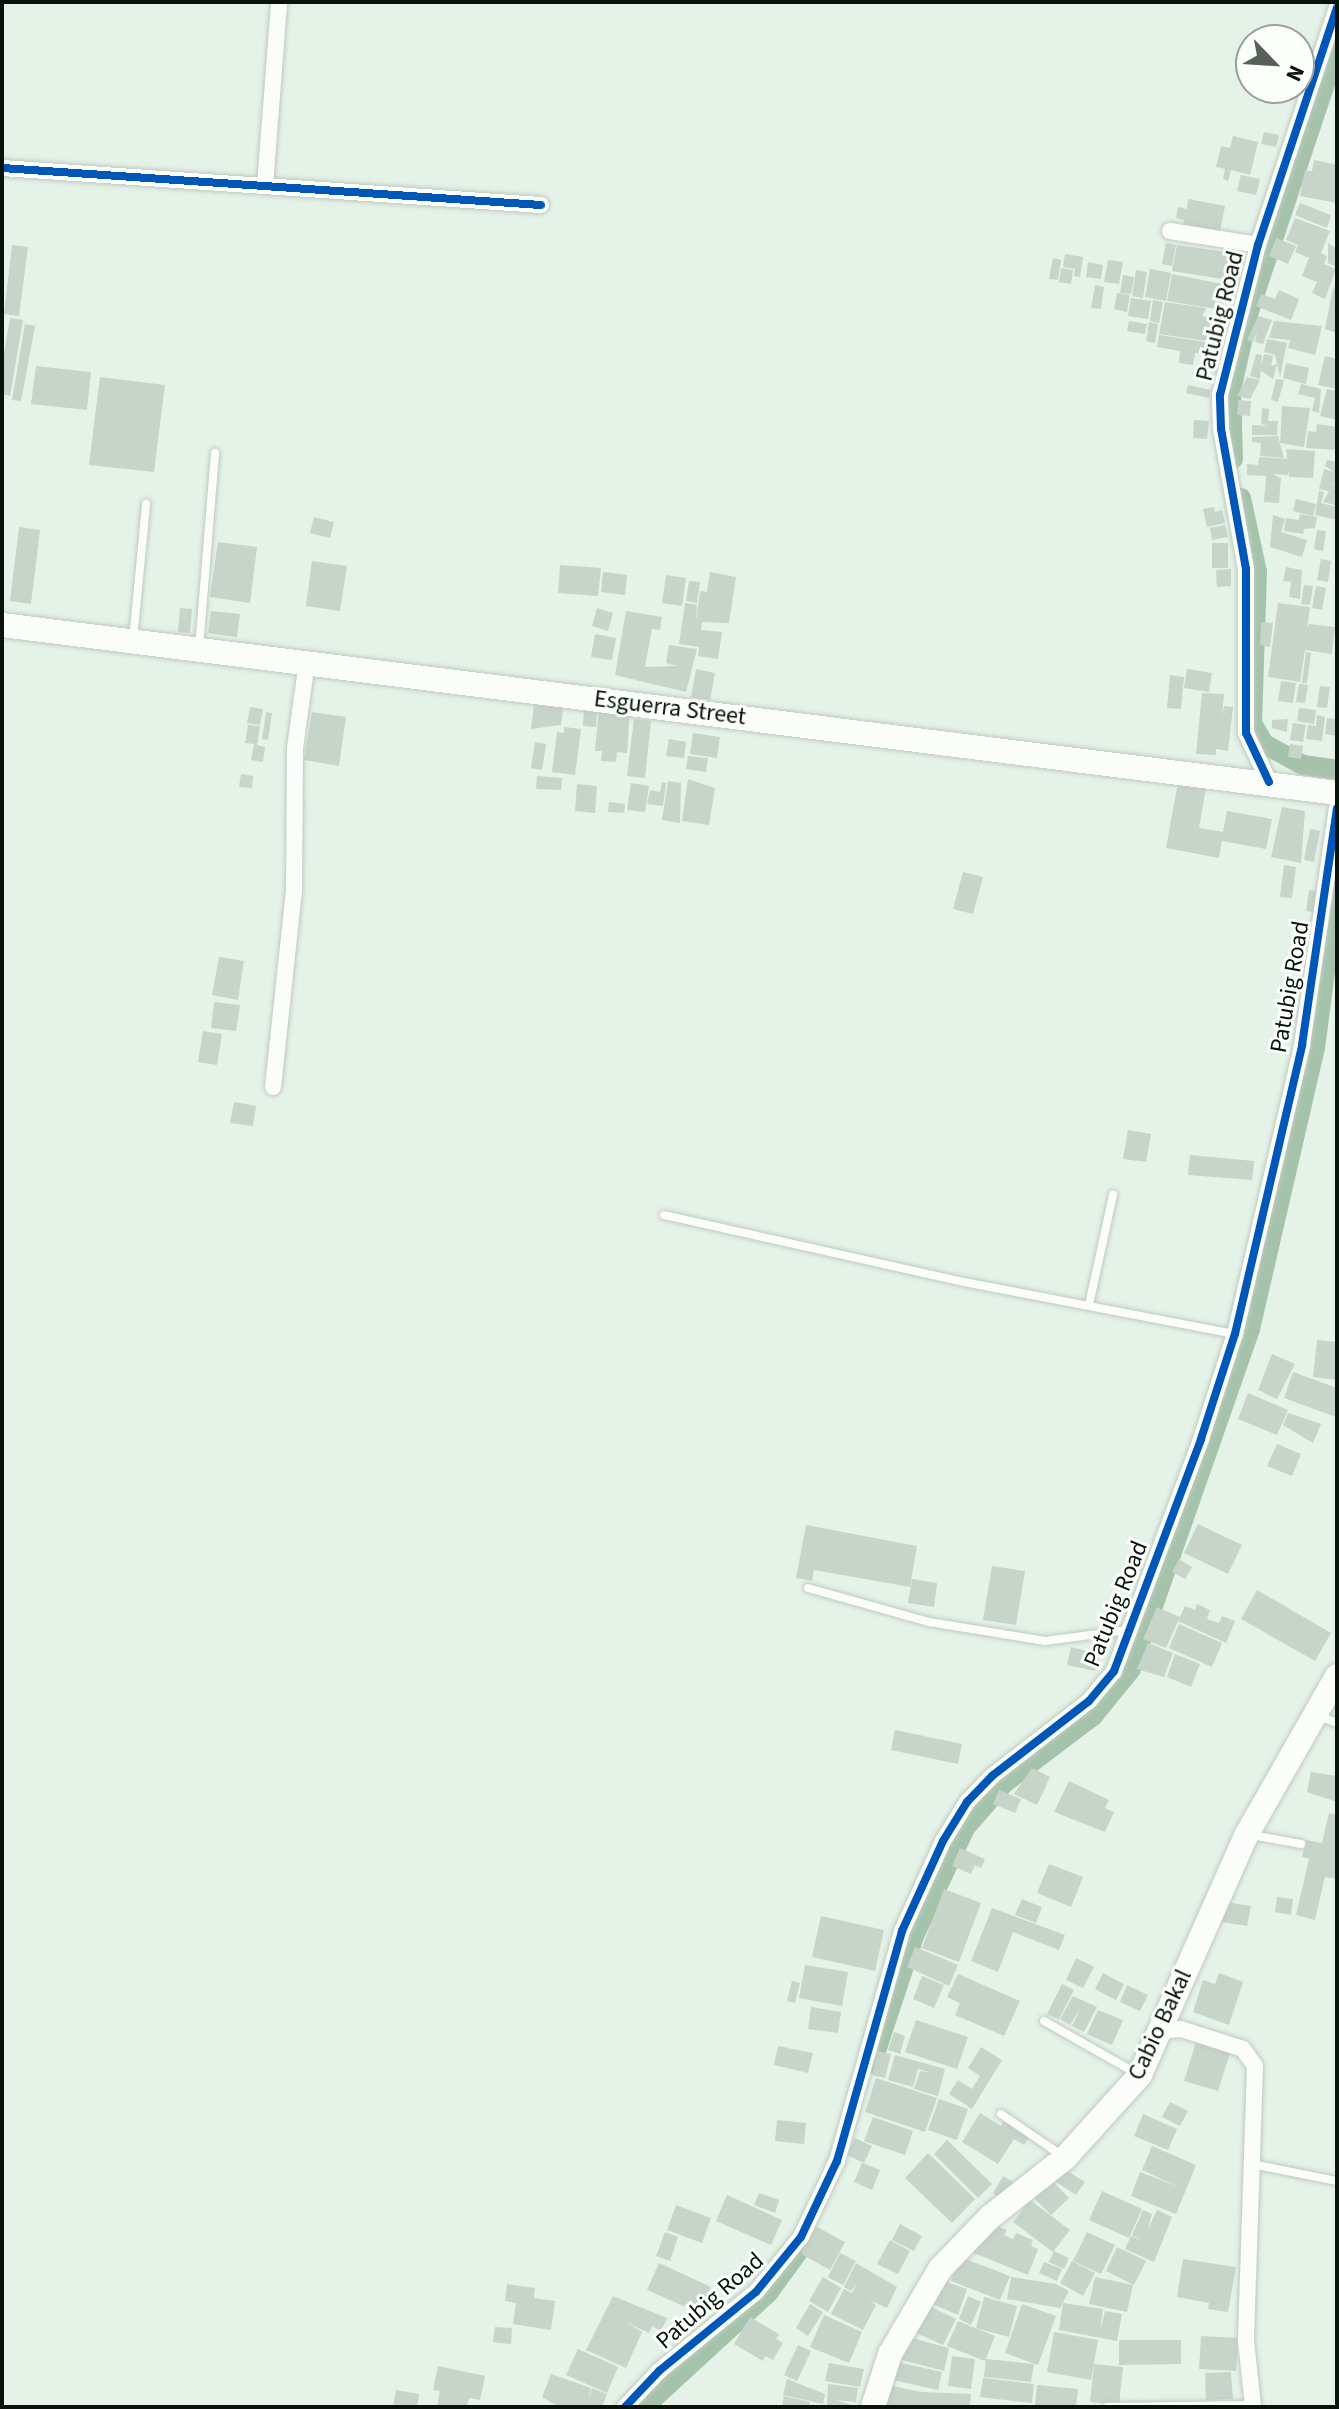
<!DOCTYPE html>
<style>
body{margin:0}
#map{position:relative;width:1339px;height:2409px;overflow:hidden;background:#e5f2e7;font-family:"Source Sans 3",sans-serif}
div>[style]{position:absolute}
.canal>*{height:20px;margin:-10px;padding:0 10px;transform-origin:10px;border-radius:10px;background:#a5c3aa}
.building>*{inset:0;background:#c7d4c9}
.roads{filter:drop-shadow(0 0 2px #bfcac1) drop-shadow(0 0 2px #bfcac1)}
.lane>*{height:8px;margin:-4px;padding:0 4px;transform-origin:4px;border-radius:4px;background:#fbfdfb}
.street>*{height:16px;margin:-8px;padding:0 8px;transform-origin:8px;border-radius:8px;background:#fbfdfb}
.secondary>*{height:24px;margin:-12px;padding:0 12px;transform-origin:12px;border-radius:12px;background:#fbfdfb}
.cycleway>*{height:8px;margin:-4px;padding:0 4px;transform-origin:4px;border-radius:4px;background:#0057b8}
span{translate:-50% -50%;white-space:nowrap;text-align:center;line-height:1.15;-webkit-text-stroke:6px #fafffb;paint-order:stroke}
.street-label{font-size:24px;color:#0a120c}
.frame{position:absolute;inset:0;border:4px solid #0a120c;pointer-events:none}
.north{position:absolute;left:1235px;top:24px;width:80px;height:80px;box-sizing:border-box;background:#fafffb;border:2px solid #9aa09b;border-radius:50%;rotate:115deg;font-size:22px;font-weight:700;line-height:32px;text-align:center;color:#0a120c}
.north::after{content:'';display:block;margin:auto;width:28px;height:36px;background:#576059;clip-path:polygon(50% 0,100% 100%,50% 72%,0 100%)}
</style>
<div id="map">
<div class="canal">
<div style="left:1233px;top:459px;width:69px;rotate:-91.7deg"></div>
<div style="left:1231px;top:390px;width:81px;rotate:-77.2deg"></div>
<div style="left:1249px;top:311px;width:277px;rotate:-71.5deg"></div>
<div style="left:1241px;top:498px;width:76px;rotate:77.8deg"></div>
<div style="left:1257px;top:572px;width:151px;rotate:91.9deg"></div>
<div style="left:1252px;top:723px;width:24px;rotate:60deg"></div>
<div style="left:1264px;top:744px;width:44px;rotate:28.3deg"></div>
<div style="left:1303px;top:765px;width:34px;rotate:8deg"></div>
<div style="left:872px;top:2063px;width:134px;rotate:-71.7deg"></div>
<div style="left:914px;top:1936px;width:119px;rotate:-64.7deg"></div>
<div style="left:965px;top:1828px;width:58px;rotate:-49.2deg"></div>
<div style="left:1003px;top:1784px;width:113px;rotate:-37.1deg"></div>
<div style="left:1093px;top:1716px;width:60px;rotate:-51deg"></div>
<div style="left:1131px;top:1669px;width:360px;rotate:-70.7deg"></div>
<div style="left:1250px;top:1329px;width:288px;rotate:-77deg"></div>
<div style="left:1315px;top:1048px;width:169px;rotate:-82.5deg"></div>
<div style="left:644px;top:2407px;width:168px;rotate:-42.6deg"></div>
<div style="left:768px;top:2293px;width:54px;rotate:-54deg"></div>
</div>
<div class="building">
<div style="clip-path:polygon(1264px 132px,1279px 135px,1276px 147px,1261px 144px)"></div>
<div style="clip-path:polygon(1233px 136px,1258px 142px,1250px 175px,1231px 170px,1228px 181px,1223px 179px,1225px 169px,1216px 167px,1221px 146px,1230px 148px)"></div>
<div style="clip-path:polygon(1314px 160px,1337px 165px,1337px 203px,1300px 196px,1305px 170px,1312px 171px)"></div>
<div style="clip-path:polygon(1241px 175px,1260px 179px,1256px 195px,1237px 191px)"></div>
<div style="clip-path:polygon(1188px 199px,1225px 206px,1220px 232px,1183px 225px,1184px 220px,1176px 218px,1178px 207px,1187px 209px)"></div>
<div style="clip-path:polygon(1300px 203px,1331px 215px,1327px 228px,1295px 215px)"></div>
<div style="clip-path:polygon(1295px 218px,1330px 231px,1321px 253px,1327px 256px,1324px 264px,1336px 269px,1325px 299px,1312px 293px,1317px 282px,1302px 276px,1309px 258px,1295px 252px,1298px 245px,1286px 240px)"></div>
<div style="clip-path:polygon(1276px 238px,1296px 246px,1288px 264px,1269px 256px)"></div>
<div style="clip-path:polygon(1166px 243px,1176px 245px,1172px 266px,1162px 264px)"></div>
<div style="clip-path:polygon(1328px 243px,1337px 249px,1337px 267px,1328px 263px)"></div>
<div style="clip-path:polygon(12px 245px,28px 247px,19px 316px,4px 314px)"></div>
<div style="clip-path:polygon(1177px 245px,1240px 254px,1234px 281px,1172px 271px)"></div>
<div style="clip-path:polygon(1065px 254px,1083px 257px,1080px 277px,1074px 276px,1075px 269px,1063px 267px)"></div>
<div style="clip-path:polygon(1053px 258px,1061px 260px,1058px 280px,1049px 279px)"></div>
<div style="clip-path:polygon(1108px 260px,1123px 262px,1119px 284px,1104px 282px)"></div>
<div style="clip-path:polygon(1088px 262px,1103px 265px,1101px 279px,1086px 277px)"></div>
<div style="clip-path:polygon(1061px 268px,1073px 270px,1071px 284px,1059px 282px)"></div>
<div style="clip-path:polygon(1150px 269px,1171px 273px,1166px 301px,1145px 297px)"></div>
<div style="clip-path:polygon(1136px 270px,1147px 272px,1143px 298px,1132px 296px)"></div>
<div style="clip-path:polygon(1172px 274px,1227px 285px,1222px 310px,1167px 301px)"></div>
<div style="clip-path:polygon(1123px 275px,1134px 277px,1131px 294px,1120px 293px)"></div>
<div style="clip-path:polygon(1095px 285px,1104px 287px,1101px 309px,1091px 308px)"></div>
<div style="clip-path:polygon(1333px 287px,1337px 289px,1337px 333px,1325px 329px)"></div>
<div style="clip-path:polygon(1279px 290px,1299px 299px,1291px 320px,1256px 306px,1261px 294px,1275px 299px)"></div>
<div style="clip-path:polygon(1117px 293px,1130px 295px,1127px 312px,1114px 309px)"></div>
<div style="clip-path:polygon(1131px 298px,1151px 301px,1148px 319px,1128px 316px)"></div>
<div style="clip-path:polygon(1153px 300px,1163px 302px,1159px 323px,1150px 321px)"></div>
<div style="clip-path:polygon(1165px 302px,1206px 308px,1202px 316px,1217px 319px,1213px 342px,1159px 334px)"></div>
<div style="clip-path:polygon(1258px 316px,1272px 320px,1263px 344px,1255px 342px,1257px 332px,1253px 342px,1247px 340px)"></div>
<div style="clip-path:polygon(10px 318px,23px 320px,10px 396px,2px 394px,2px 365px)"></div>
<div style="clip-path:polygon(1129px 321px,1147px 324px,1145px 334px,1127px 331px)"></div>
<div style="clip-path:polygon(1274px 321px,1322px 326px,1315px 355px,1288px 348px,1290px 340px,1269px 338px)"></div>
<div style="clip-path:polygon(1149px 322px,1158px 324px,1155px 343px,1146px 341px)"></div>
<div style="clip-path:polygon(25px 324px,35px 326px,21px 401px,12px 400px)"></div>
<div style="clip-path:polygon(1159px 335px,1212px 343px,1210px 356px,1195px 353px,1193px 365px,1179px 363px,1180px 351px,1157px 347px)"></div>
<div style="clip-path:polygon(1267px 339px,1287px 343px,1280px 377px,1275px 355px,1264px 352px)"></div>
<div style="clip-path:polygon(1256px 354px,1262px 355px,1260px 379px,1250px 376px)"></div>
<div style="clip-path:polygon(1264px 354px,1273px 356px,1271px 366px,1277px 364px,1273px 379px,1260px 370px)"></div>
<div style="clip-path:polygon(1325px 356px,1337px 359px,1337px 389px,1318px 385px)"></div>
<div style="clip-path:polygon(1286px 363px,1309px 368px,1306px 384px,1283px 378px)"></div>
<div style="clip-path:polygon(36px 366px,91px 372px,87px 410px,31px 404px)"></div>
<div style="clip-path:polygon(100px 377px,165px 385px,154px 472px,89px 465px)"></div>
<div style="clip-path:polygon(1247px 377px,1260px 380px,1250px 399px,1237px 396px)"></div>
<div style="clip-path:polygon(1276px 379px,1284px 380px,1278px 402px,1271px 400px)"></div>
<div style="clip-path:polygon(1301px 384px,1321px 389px,1319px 413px,1312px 411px,1315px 398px,1298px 394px)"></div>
<div style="clip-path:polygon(1188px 385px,1211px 390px,1209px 398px,1186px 393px)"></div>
<div style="clip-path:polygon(1327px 389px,1337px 391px,1337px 420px,1320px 416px)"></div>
<div style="clip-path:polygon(1238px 400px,1251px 401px,1250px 416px,1237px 415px)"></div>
<div style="clip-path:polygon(1282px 406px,1310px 408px,1304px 447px,1280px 443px)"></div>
<div style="clip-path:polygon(1262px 408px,1269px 409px,1268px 421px,1278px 421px,1277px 435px,1252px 435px,1252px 425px,1268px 426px,1261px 424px)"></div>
<div style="clip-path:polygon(1194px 420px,1209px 421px,1207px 439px,1193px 438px)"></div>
<div style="clip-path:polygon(1317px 424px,1337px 427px,1337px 450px,1306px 448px,1308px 431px,1316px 432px)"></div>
<div style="clip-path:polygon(1278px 436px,1284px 458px,1260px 456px,1261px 443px,1252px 442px,1252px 437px)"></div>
<div style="clip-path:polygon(1286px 449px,1315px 451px,1313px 478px,1289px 477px)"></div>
<div style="clip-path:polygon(1259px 457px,1289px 459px,1288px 475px,1272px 474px,1281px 478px,1279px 503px,1264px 502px,1266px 476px,1247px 475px,1247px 464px,1258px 465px)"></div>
<div style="clip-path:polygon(1327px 460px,1337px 462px,1337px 483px,1330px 483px,1337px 484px,1335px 505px,1323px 502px,1329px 491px,1319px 489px,1324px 469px,1334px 472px,1325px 466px)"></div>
<div style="clip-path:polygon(1319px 491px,1324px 492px,1321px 503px,1337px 507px,1337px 520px,1315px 515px)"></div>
<div style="clip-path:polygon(1296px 499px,1316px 504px,1313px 516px,1293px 511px)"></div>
<div style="clip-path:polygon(1214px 507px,1215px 512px,1222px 510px,1225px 523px,1207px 527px,1203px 509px)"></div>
<div style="clip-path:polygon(1300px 514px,1317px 517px,1315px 528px,1304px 529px,1303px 534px,1284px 531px,1286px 518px,1299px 520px)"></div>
<div style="clip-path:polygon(1273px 515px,1285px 519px,1281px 532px,1307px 540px,1302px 557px,1270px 547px)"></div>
<div style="clip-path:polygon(314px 517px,334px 522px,330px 538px,310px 533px)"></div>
<div style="clip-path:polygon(1225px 525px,1228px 537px,1212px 540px,1210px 528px)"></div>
<div style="clip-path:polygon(19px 527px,40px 530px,31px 604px,10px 601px)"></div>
<div style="clip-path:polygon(1317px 530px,1326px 531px,1323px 551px,1314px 549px)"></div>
<div style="clip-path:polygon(218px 542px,257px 547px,250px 603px,210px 597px)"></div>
<div style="clip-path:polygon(1212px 543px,1228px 543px,1228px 568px,1212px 568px)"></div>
<div style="clip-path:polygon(1321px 559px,1331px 561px,1328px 582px,1317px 580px)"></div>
<div style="clip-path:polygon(312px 561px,347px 566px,340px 611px,306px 606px)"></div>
<div style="clip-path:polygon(560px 565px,601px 568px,598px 596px,558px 593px)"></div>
<div style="clip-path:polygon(1286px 567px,1302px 570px,1300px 599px,1289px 597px,1291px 582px,1283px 581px)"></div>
<div style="clip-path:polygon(1231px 569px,1231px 586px,1217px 587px,1216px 570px)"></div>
<div style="clip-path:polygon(603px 572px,627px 575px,625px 595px,601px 592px)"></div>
<div style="clip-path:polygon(710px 572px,736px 577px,729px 623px,702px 622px,701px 630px,722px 632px,718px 659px,698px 656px,699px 647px,679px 644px,685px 603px,697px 605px,696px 622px,700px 591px,707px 592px)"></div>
<div style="clip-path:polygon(666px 575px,686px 578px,682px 606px,662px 603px)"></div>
<div style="clip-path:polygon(689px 581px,700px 582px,697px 603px,686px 601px)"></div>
<div style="clip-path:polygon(1304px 585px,1313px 586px,1310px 605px,1301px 604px)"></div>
<div style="clip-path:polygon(1316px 586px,1326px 588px,1322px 610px,1312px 608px)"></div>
<div style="clip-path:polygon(1278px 603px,1310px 607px,1307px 628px,1309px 624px,1335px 627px,1332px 654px,1305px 650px,1300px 682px,1268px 677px)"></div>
<div style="clip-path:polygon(180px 608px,192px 609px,190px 633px,178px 632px)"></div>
<div style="clip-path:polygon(597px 608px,613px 613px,608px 631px,592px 626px)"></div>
<div style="clip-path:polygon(211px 611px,240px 614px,237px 637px,208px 633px)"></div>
<div style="clip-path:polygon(626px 611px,662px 617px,660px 630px,652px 629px,645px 667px,677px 666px,666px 663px,669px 645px,697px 649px,686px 692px,615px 675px)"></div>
<div style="clip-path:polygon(1261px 622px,1273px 623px,1270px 647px,1260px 645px)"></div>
<div style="clip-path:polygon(595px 634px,616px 638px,612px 660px,591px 657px)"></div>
<div style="clip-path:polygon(1306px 652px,1311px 653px,1307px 683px,1302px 683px)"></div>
<div style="clip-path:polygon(696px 669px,715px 673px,710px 700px,691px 697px)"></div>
<div style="clip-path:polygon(1187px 669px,1212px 673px,1209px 692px,1184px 688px)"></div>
<div style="clip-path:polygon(1170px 675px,1184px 677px,1181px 709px,1167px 708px)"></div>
<div style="clip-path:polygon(1281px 681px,1296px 683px,1293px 703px,1278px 701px)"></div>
<div style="clip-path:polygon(1299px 684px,1308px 685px,1305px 703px,1296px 702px)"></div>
<div style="clip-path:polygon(1320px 686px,1330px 687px,1327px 708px,1317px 707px)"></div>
<div style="clip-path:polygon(1202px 693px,1224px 694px,1222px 717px,1224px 706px,1233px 707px,1228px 751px,1216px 749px,1216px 755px,1196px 754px)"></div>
<div style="clip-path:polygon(535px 697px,564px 701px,561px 725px,531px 729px)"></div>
<div style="clip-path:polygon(250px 707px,263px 709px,260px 725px,247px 723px)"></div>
<div style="clip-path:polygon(599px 707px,630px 709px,627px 753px,617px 752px,616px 762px,601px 761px,602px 751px,595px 751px)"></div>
<div style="clip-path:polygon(584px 708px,597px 709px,596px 727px,583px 726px)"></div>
<div style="clip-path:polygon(1299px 708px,1316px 710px,1314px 724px,1297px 721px)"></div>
<div style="clip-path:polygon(266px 712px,272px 713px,268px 740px,262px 739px)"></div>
<div style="clip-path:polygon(312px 712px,346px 717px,339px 766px,304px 760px)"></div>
<div style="clip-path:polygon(1317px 715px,1325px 717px,1322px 741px,1306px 739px,1308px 725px,1316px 726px)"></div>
<div style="clip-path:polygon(1327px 718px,1337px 719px,1337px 736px,1325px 734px)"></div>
<div style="clip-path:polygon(634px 719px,651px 721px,645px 778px,627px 776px)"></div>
<div style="clip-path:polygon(1288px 719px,1287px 732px,1272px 728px,1272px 720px)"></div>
<div style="clip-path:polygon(1293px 723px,1306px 725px,1303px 742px,1290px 740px)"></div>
<div style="clip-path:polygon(248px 725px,260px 726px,257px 745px,265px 747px,263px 762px,251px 760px,254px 744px,245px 743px)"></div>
<div style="clip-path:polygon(564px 727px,581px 729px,575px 775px,552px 772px,557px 732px,564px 733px)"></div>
<div style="clip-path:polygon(693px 733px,720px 737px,717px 758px,690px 754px)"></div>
<div style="clip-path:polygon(669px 739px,686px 742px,684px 758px,666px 756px)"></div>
<div style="clip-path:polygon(535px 742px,546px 744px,542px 770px,531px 768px)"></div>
<div style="clip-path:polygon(1290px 744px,1303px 746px,1301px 759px,1288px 757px)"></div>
<div style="clip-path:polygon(688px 756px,708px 758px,706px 772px,686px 769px)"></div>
<div style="clip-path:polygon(241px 774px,253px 776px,252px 788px,239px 787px)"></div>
<div style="clip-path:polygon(537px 776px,562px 778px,561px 790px,536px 789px)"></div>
<div style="clip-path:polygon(1179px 777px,1207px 782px,1199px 828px,1223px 832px,1227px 811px,1272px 819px,1266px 849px,1222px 841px,1219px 858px,1166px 848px)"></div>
<div style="clip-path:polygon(688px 779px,715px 788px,709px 825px,682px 821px)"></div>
<div style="clip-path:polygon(668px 781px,681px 783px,680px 823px,662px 820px)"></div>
<div style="clip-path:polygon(662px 782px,666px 783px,663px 806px,647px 804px,650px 790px,660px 792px)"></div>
<div style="clip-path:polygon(631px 783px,649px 786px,645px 812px,627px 810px)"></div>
<div style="clip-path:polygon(577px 784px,597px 786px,595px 813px,575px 811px)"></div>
<div style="clip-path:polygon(609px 802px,625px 804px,624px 813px,608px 812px)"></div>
<div style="clip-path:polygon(1282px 807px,1305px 811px,1301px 863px,1271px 857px)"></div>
<div style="clip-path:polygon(1310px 829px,1320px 831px,1314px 862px,1304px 860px)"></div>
<div style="clip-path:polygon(1284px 865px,1296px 867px,1292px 898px,1280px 897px)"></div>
<div style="clip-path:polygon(963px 872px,983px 877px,973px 914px,953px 909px)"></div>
<div style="clip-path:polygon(1309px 890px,1322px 892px,1319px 913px,1306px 911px)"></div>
<div style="clip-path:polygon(219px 957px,244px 961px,238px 1000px,212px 995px)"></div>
<div style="clip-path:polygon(214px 1002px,240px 1005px,236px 1031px,211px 1028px)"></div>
<div style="clip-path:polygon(203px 1031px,222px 1034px,217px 1065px,198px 1062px)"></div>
<div style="clip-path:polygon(234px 1102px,256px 1106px,253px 1126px,230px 1123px)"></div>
<div style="clip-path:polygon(1128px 1130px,1151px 1134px,1146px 1162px,1123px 1159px)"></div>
<div style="clip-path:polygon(1190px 1155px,1254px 1161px,1252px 1180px,1188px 1175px)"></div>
<div style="clip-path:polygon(1317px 1340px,1337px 1342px,1337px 1380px,1313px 1377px)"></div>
<div style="clip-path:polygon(1272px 1354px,1295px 1364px,1277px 1399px,1258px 1390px)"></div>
<div style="clip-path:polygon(1293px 1372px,1337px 1388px,1336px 1417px,1284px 1398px)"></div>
<div style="clip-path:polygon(1248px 1393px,1288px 1410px,1277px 1435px,1238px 1419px)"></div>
<div style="clip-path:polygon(1288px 1413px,1321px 1424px,1313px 1443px,1283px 1425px)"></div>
<div style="clip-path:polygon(1277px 1444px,1301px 1454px,1292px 1476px,1267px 1466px)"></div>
<div style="clip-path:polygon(1198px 1524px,1242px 1545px,1228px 1574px,1184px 1553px)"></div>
<div style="clip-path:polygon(806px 1525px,917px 1546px,910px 1587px,814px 1570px,812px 1581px,796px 1578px)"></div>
<div style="clip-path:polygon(1179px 1559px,1192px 1567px,1185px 1579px,1172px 1572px)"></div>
<div style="clip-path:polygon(992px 1566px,1025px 1571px,1016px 1625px,983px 1620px)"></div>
<div style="clip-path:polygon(912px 1579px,937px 1583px,934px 1607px,908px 1603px)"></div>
<div style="clip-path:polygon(1257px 1590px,1331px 1633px,1315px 1661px,1241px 1619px)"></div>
<div style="clip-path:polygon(1197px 1604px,1210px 1610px,1207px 1619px,1219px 1623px,1222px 1616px,1235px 1621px,1226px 1643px,1178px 1621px,1166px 1648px,1143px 1639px,1157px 1607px,1180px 1617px,1185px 1606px,1195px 1610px)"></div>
<div style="clip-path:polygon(1179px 1624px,1222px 1643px,1212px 1667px,1169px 1648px)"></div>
<div style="clip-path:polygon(1148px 1643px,1173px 1653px,1164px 1677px,1137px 1669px)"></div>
<div style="clip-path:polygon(1071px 1647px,1100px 1654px,1095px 1671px,1067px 1665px)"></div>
<div style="clip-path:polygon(1175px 1654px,1200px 1664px,1191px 1687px,1167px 1677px)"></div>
<div style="clip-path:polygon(895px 1730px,962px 1744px,958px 1764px,891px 1750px)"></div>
<div style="clip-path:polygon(1032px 1768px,1050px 1777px,1037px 1805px,1014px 1794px)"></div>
<div style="clip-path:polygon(1311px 1772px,1337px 1776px,1337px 1802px,1307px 1792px)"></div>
<div style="clip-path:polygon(1069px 1781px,1109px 1800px,1105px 1808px,1114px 1812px,1105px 1832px,1054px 1812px)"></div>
<div style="clip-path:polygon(999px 1790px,1021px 1799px,1015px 1813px,993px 1804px)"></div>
<div style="clip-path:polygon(1329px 1813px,1337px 1815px,1337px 1879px,1325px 1877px,1315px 1920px,1296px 1915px,1309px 1859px,1302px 1857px,1306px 1840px,1322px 1843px)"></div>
<div style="clip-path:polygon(960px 1848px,985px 1859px,981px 1868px,975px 1865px,971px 1874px,952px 1866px)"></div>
<div style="clip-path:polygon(1049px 1864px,1083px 1877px,1071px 1907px,1037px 1893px)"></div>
<div style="clip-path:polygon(944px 1889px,981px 1903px,959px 1962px,922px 1948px)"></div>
<div style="clip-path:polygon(1277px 1897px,1293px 1899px,1291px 1915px,1275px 1912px)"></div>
<div style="clip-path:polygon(1022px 1899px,1042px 1907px,1036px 1923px,1015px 1915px)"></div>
<div style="clip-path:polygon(1219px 1901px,1251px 1906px,1247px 1926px,1215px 1921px)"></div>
<div style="clip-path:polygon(992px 1908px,1065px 1935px,1059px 1950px,1013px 1932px,998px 1972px,971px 1961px)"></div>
<div style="clip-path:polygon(821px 1916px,884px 1930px,875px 1971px,812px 1957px)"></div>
<div style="clip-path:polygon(915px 1947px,958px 1965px,949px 1986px,907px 1967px)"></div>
<div style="clip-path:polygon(1076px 1958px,1094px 1967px,1083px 1988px,1066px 1980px)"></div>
<div style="clip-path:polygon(805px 1965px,848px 1972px,842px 2006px,799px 1998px)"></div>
<div style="clip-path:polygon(1103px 1973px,1124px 1984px,1116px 2000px,1095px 1989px)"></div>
<div style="clip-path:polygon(1219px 1973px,1243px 1982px,1229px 2025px,1193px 2012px,1203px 1980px,1215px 1984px)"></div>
<div style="clip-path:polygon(958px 1974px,1020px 2001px,1004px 2036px,955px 2015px,960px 2003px,947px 1997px)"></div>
<div style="clip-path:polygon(922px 1976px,944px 1985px,934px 2008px,913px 1999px)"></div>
<div style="clip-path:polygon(792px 1981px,800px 1983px,795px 2003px,787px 2001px)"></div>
<div style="clip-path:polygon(1062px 1984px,1074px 1990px,1059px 2019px,1047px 2014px)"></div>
<div style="clip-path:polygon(1127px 1985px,1148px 1995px,1140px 2011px,1120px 2002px)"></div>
<div style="clip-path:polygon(1073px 1996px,1097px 2007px,1084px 2032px,1072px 2026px,1080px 2009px,1070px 2025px,1060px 2019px)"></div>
<div style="clip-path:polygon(811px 2007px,841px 2012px,838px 2033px,808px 2029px)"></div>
<div style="clip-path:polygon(1098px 2010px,1123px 2020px,1112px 2045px,1087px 2034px)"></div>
<div style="clip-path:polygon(916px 2020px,968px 2037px,957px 2069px,905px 2052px)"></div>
<div style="clip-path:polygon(894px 2032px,905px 2036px,900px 2054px,888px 2050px)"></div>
<div style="clip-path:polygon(1197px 2039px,1231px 2050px,1218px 2091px,1184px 2081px)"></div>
<div style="clip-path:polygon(778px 2046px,813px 2053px,808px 2073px,774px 2065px)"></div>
<div style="clip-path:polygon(981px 2047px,1002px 2060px,972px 2109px,949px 2094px,958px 2080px,972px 2089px,980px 2076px,968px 2068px)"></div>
<div style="clip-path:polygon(877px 2051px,891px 2054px,885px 2078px,872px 2075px)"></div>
<div style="clip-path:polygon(895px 2055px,945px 2069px,938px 2096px,914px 2089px,920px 2071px,932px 2073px,918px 2069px,913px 2087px,888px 2080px)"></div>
<div style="clip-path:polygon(876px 2078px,937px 2098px,925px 2132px,865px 2112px)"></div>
<div style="clip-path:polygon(939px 2099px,968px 2109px,957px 2140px,928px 2130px)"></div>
<div style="clip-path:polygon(1170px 2102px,1188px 2111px,1180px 2126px,1162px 2117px)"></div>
<div style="clip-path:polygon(980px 2113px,1001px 2126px,1004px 2120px,1030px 2136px,1024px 2145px,1014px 2139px,998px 2164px,962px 2142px)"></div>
<div style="clip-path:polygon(1143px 2114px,1177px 2129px,1168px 2150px,1134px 2136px)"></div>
<div style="clip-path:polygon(873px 2117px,913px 2131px,905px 2155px,864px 2141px)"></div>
<div style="clip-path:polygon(777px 2120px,806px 2123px,804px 2144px,775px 2141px)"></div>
<div style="clip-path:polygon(855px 2138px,872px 2146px,864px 2163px,847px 2155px)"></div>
<div style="clip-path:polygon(947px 2140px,992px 2184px,978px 2198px,934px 2154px)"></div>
<div style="clip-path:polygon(1152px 2146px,1196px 2165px,1176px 2214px,1131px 2196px,1140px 2172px,1179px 2187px,1142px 2170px)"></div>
<div style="clip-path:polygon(928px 2153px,975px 2199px,952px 2223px,905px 2178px)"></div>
<div style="clip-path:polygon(862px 2163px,880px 2170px,872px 2190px,854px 2182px)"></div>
<div style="clip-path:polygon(1061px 2167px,1085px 2182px,1076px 2195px,1053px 2180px)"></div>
<div style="clip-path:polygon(1003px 2176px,1018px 2185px,1007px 2202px,993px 2193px)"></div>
<div style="clip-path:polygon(1049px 2178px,1069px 2198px,1051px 2215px,1031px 2195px)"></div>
<div style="clip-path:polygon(1102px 2191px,1142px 2209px,1129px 2238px,1089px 2220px)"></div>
<div style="clip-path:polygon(759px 2193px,779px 2200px,775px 2213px,754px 2205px)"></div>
<div style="clip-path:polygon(727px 2195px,782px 2220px,771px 2245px,716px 2221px)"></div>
<div style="clip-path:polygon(1030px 2200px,1070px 2230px,1053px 2252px,1013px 2222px)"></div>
<div style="clip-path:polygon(676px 2205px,711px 2218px,702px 2243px,667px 2230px)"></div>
<div style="clip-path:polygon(1143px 2210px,1152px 2214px,1148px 2229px,1157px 2210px,1172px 2217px,1154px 2262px,1125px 2249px,1131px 2236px,1141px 2240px,1132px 2235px)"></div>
<div style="clip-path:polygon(987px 2222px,1007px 2230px,1004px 2235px,1013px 2239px,1016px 2233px,1033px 2240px,1031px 2246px,1038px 2249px,1028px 2275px,974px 2253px)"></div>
<div style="clip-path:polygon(900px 2224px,922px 2236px,914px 2251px,892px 2240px)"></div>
<div style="clip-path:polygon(815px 2226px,845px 2242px,830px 2270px,801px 2254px)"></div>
<div style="clip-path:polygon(665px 2232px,678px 2237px,670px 2261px,656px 2256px)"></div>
<div style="clip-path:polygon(1087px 2232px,1115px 2245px,1101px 2274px,1073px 2261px)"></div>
<div style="clip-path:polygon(890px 2240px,910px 2251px,898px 2274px,877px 2264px)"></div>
<div style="clip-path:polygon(1117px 2247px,1146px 2261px,1134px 2285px,1106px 2271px)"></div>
<div style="clip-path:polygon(1054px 2251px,1069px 2258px,1064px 2269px,1049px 2262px)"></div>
<div style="clip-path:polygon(840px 2253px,856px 2261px,843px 2285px,828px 2277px)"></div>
<div style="clip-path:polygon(960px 2257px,1010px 2276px,1000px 2300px,951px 2281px)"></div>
<div style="clip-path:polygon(1183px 2259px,1236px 2267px,1228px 2312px,1208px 2309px,1209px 2303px,1177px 2297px)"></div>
<div style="clip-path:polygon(1072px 2261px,1095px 2273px,1083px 2296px,1060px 2283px)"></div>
<div style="clip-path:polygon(1044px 2262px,1062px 2269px,1057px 2281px,1039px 2273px)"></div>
<div style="clip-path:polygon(659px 2263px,711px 2287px,699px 2313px,647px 2290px)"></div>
<div style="clip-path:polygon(856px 2263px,897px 2287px,887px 2308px,869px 2300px,876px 2305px,863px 2330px,831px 2314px,844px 2289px,852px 2293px,857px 2283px,851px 2291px,844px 2287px)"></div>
<div style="clip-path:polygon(823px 2277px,841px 2288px,828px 2312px,809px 2301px)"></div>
<div style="clip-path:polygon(1011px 2277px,1056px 2284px,1069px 2291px,1060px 2308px,1007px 2299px)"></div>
<div style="clip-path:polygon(1095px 2277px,1133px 2285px,1127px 2312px,1089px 2304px)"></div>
<div style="clip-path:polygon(943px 2281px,967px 2289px,958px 2315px,930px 2303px)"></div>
<div style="clip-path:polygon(507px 2284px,535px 2288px,534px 2298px,555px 2301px,551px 2330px,513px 2324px,516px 2303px,505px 2301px)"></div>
<div style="clip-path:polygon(613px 2296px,667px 2318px,661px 2331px,652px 2326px,649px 2333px,627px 2323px,642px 2332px,626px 2368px,586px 2350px)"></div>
<div style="clip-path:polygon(968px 2296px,981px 2302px,971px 2325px,959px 2319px)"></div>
<div style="clip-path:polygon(984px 2297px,1017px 2306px,1009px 2337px,976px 2328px)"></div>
<div style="clip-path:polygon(1063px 2303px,1103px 2309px,1100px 2332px,1105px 2311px,1122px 2314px,1117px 2341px,1059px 2330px)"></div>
<div style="clip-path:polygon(810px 2304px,823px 2312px,808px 2336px,796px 2328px)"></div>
<div style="clip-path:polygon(1022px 2304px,1056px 2316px,1038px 2365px,1005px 2353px)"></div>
<div style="clip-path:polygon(929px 2306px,956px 2319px,943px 2345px,916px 2333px)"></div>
<div style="clip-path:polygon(824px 2315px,862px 2332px,849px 2363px,810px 2347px)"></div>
<div style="clip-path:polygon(750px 2317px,779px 2334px,776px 2339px,783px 2343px,773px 2360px,765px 2356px,763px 2361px,734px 2344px)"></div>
<div style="clip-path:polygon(958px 2321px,995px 2336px,985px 2361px,947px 2346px)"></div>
<div style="clip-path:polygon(495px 2327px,512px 2328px,511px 2344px,493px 2342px)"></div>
<div style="clip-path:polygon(1054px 2332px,1098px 2340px,1091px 2380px,1047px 2372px)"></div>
<div style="clip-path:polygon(1201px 2336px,1238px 2338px,1236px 2371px,1199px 2369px)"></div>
<div style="clip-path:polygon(912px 2338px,949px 2348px,944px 2371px,898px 2359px)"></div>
<div style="clip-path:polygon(1119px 2340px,1181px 2340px,1181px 2364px,1119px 2365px)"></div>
<div style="clip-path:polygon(798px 2345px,811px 2351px,797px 2381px,784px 2375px)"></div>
<div style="clip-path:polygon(578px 2349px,618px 2367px,607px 2393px,566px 2375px)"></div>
<div style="clip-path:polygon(952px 2356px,975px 2359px,971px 2389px,948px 2386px)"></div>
<div style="clip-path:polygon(986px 2359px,1034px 2364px,1031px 2382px,984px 2377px)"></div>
<div style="clip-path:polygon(897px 2362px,942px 2372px,938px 2390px,893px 2380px)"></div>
<div style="clip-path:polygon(829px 2363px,864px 2369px,860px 2387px,825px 2381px)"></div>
<div style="clip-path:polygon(1094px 2364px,1123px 2367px,1119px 2405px,1090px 2402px)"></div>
<div style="clip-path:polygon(438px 2366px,485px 2376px,480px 2400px,469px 2398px,467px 2407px,437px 2407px,440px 2391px,433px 2390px)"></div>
<div style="clip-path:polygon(1231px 2372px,1233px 2399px,1206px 2400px,1205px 2373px)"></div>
<div style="clip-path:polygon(551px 2374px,591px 2388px,588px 2400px,592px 2388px,607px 2394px,602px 2407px,559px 2407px,542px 2397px)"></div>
<div style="clip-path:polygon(983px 2378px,1034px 2384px,1032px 2403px,980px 2397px)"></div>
<div style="clip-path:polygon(787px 2379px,825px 2394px,823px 2404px,783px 2395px)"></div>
<div style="clip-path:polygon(828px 2384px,858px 2388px,856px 2402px,836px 2400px,858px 2407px,827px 2406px)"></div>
<div style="clip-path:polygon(883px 2384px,921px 2392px,971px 2394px,970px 2407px,878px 2407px)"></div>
<div style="clip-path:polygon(1037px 2385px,1078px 2389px,1076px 2407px,1035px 2405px)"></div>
<div style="clip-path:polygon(396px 2390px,419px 2394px,417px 2407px,393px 2407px)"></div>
<div style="clip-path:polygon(784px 2396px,810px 2402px,809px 2407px,782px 2407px)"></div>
</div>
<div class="roads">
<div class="lane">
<div style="left:133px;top:640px;width:137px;rotate:-84.5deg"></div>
<div style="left:199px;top:648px;width:196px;rotate:-85.3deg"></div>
<div style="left:664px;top:1215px;width:307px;rotate:12.6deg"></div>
<div style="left:964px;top:1282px;width:276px;rotate:10.9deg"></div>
<div style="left:1089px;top:1305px;width:113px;rotate:-77.7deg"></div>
<div style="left:808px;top:1588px;width:126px;rotate:15.7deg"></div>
<div style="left:929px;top:1622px;width:118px;rotate:9.3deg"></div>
<div style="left:1045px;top:1641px;width:84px;rotate:-7.5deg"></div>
<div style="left:1317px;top:1715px;width:22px;rotate:22deg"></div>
<div style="left:1252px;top:1835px;width:50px;rotate:10.4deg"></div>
<div style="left:1044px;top:2021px;width:106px;rotate:29.5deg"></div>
<div style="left:1001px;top:2114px;width:73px;rotate:34.3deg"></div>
<div style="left:1252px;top:2164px;width:87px;rotate:11.3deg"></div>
<div style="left:1107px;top:2407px;width:146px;rotate:-0.8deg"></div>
</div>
<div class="street">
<div style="left:2px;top:168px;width:540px;rotate:3.93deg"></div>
<div style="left:265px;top:186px;width:185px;rotate:-85.6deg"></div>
<div style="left:1170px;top:231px;width:89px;rotate:9deg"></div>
<div style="left:1269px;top:782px;width:54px;rotate:-115.1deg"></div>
<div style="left:1246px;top:733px;width:164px;rotate:-90deg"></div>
<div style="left:1246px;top:569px;width:143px;rotate:-100.1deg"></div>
<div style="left:1221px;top:428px;width:33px;rotate:-92deg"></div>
<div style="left:1220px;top:395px;width:155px;rotate:-75.8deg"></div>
<div style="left:1258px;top:245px;width:250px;rotate:-71.6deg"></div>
<div style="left:273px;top:1087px;width:197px;rotate:-83.9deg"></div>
<div style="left:294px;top:891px;width:143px;rotate:-89.6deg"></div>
<div style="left:295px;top:748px;width:87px;rotate:-82.1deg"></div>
<div style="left:1159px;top:2031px;width:22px;rotate:-5deg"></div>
<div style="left:1181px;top:2029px;width:65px;rotate:17.9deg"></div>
<div style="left:1243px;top:2049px;width:21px;rotate:55deg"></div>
<div style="left:1255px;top:2066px;width:275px;rotate:91.9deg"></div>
<div style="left:1246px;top:2341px;width:66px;rotate:83.9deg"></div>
<div style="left:625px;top:2407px;width:50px;rotate:-46.6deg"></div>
<div style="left:659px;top:2371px;width:125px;rotate:-39.2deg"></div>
<div style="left:756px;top:2292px;width:71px;rotate:-50.7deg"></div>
<div style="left:801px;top:2237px;width:84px;rotate:-64.7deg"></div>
<div style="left:837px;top:2161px;width:239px;rotate:-74.2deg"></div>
<div style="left:902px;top:1931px;width:99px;rotate:-65.5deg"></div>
<div style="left:943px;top:1841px;width:46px;rotate:-58.4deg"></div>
<div style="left:967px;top:1802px;width:36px;rotate:-46deg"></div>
<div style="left:992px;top:1776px;width:123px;rotate:-37.7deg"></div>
<div style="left:1089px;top:1701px;width:39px;rotate:-50deg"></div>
<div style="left:1114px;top:1671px;width:248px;rotate:-69.4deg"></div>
<div style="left:1201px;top:1439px;width:110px;rotate:-72.1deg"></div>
<div style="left:1235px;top:1334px;width:297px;rotate:-76.9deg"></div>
<div style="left:1302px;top:1045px;width:239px;rotate:-81.6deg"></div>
</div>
<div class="secondary">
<div style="left:2px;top:625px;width:1346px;rotate:7.17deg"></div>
<div style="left:873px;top:2407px;width:56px;rotate:-72.2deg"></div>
<div style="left:890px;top:2354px;width:99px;rotate:-59.5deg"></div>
<div style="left:940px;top:2269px;width:72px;rotate:-46.1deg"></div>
<div style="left:990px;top:2217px;width:95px;rotate:-38.2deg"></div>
<div style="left:1065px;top:2158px;width:112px;rotate:-47.9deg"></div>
<div style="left:1140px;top:2075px;width:264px;rotate:-66.1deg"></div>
<div style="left:1247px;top:1834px;width:182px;rotate:-60.3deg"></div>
</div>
</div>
<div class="cycleway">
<div style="left:2px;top:168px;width:540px;rotate:3.93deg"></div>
<div style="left:1269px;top:782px;width:54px;rotate:-115.1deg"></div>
<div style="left:1246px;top:733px;width:164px;rotate:-90deg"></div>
<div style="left:1246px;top:569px;width:143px;rotate:-100.1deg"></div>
<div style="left:1221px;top:428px;width:33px;rotate:-92deg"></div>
<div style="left:1220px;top:395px;width:155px;rotate:-75.8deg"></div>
<div style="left:1258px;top:245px;width:250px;rotate:-71.6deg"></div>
<div style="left:625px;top:2407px;width:50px;rotate:-46.6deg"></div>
<div style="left:659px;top:2371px;width:125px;rotate:-39.2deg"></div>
<div style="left:756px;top:2292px;width:71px;rotate:-50.7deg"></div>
<div style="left:801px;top:2237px;width:84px;rotate:-64.7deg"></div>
<div style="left:837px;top:2161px;width:239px;rotate:-74.2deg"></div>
<div style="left:902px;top:1931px;width:99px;rotate:-65.5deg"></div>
<div style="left:943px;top:1841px;width:46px;rotate:-58.4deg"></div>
<div style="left:967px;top:1802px;width:36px;rotate:-46deg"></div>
<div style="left:992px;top:1776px;width:123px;rotate:-37.7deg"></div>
<div style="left:1089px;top:1701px;width:39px;rotate:-50deg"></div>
<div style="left:1114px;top:1671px;width:248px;rotate:-69.4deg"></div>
<div style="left:1201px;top:1439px;width:110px;rotate:-72.1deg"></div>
<div style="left:1235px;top:1334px;width:297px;rotate:-76.9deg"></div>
<div style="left:1302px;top:1045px;width:239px;rotate:-81.6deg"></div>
</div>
<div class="street-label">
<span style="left:1220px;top:316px;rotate:-76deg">Patubig Road</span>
<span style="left:670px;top:708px;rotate:7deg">Esguerra Street</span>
<span style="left:1290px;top:987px;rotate:-80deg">Patubig Road</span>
<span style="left:1116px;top:1604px;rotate:-68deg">Patubig Road</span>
<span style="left:1160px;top:2025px;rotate:-65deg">Cabio Bakal</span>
<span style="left:710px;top:2301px;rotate:-41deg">Patubig Road</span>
</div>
<div class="frame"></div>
<div class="north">N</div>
</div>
